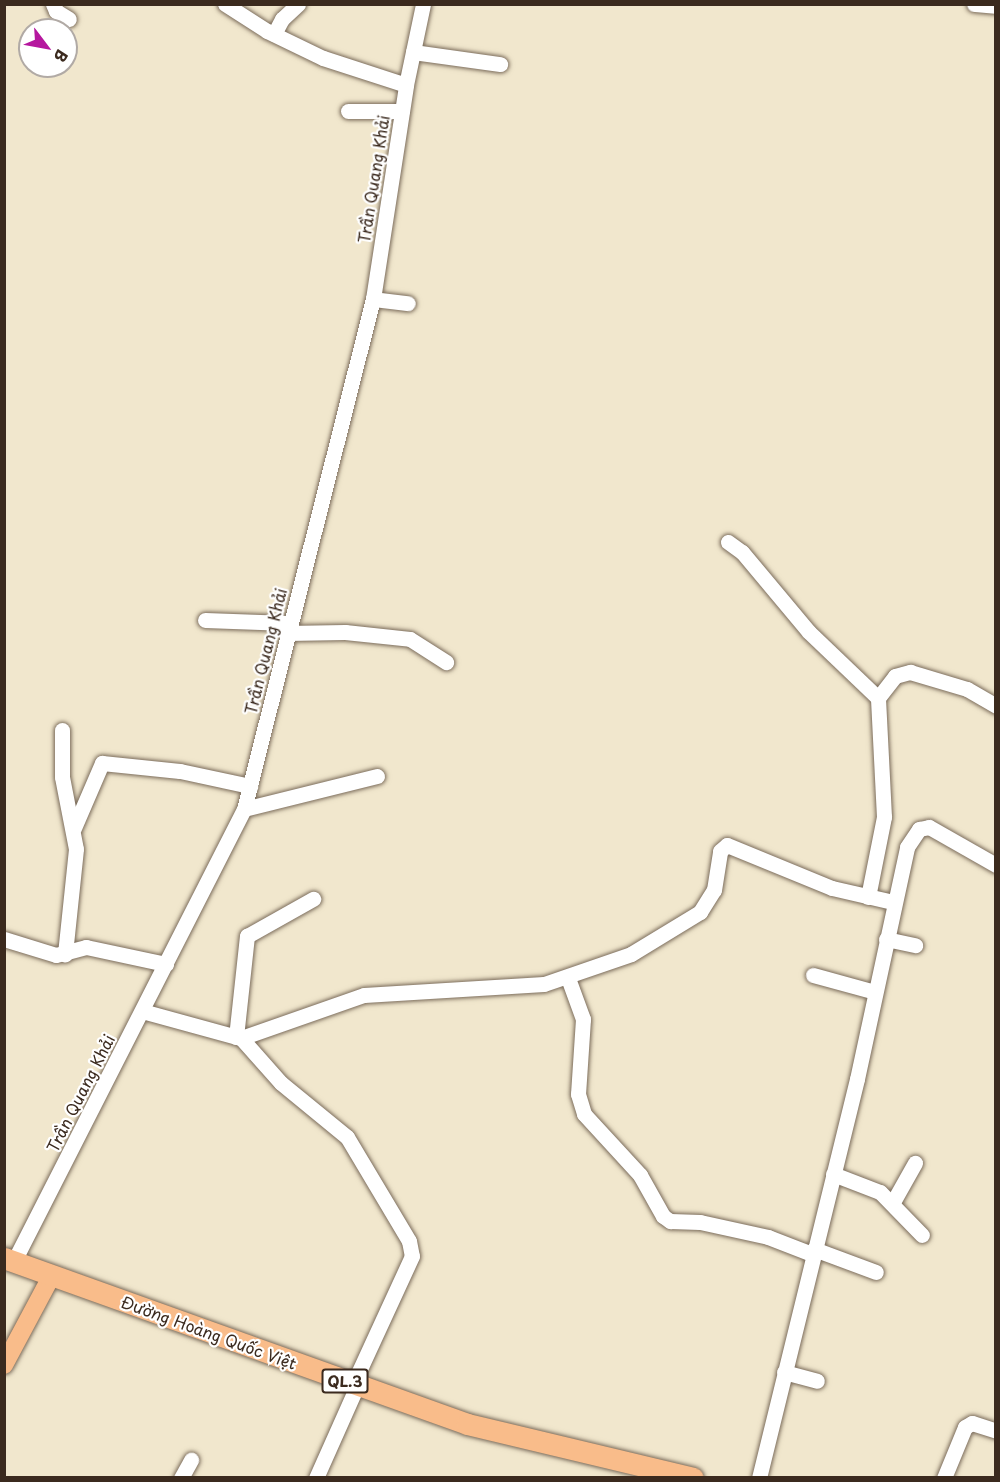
<!DOCTYPE html>
<meta charset="utf-8">
<style>
body{margin:0}
#map{position:relative;width:1000px;height:1482px;overflow:hidden;background:#f1e7cd;font-family:"Playpen Sans",sans-serif}
div>[style]{position:absolute}
.roads{filter:drop-shadow(0 0 2px #7b6c5b) drop-shadow(0 0 2px #7b6c5b)}
.minor>*{height:15px;margin:-7.5px;padding:0 7.5px;transform-origin:7.5px;border-radius:7.5px;background:#fff}
.major>*{height:18px;margin:-9px;padding:0 9px;transform-origin:9px;border-radius:9px;background:#f9bc8a}
.highway>*{height:21px;margin:-10.5px;padding:0 10.5px;transform-origin:10.5px;border-radius:10.5px;background:#f9bc8a}
span{translate:-50% -50%;white-space:nowrap;text-align:center;line-height:1.15;-webkit-text-stroke:4.5px #fff;paint-order:stroke}
.shield-label span{padding:2px 4px;background:#fff;border:2px solid;border-radius:4px;-webkit-text-stroke-width:0}
.shield-label{font-size:15px;color:#3b2a1e;font-weight:700}
.street-label{font-size:16px;color:#3b2a1e}
.frame{position:absolute;inset:0;border:6px solid #3b2a1e;pointer-events:none}
.north{position:absolute;left:18px;top:18px;width:60px;height:60px;box-sizing:border-box;background:#fff;border:2px solid #b1aaa5;border-radius:50%;rotate:122deg;font-size:16px;font-weight:700;line-height:24px;text-align:center;color:#3b2a1e}
.north::after{content:'';display:block;margin:auto;width:21px;height:27px;background:#b5179e;clip-path:polygon(50% 0,100% 100%,50% 72%,0 100%)}
</style>
<div id="map">
<div class="roads">
<div class="minor">
<div style="left:53px;top:4px;width:8px;rotate:67deg"></div>
<div style="left:56px;top:11px;width:15px;rotate:32deg"></div>
<div style="left:225px;top:4px;width:50px;rotate:32.7deg"></div>
<div style="left:267px;top:31px;width:62px;rotate:25.7deg"></div>
<div style="left:323px;top:58px;width:87px;rotate:18deg"></div>
<div style="left:974px;top:4px;width:22px;rotate:5deg"></div>
<div style="left:274px;top:34px;width:17px;rotate:-62deg"></div>
<div style="left:282px;top:19px;width:22px;rotate:-43deg"></div>
<div style="left:413px;top:52px;width:88px;rotate:7.9deg"></div>
<div style="left:348px;top:111px;width:54px"></div>
<div style="left:373px;top:299px;width:35px;rotate:7deg"></div>
<div style="left:728px;top:542px;width:17px;rotate:36deg"></div>
<div style="left:742px;top:552px;width:104px;rotate:50.1deg"></div>
<div style="left:809px;top:632px;width:95px;rotate:43.7deg"></div>
<div style="left:205px;top:620px;width:83px;rotate:2.1deg"></div>
<div style="left:286px;top:633px;width:59px;rotate:-1deg"></div>
<div style="left:345px;top:632px;width:65px;rotate:6.1deg"></div>
<div style="left:410px;top:639px;width:43px;rotate:32.6deg"></div>
<div style="left:62px;top:730px;width:47px;rotate:90deg"></div>
<div style="left:62px;top:777px;width:73px;rotate:79deg"></div>
<div style="left:76px;top:849px;width:106px;rotate:96deg"></div>
<div style="left:244px;top:809px;width:137px;rotate:-13.9deg"></div>
<div style="left:74px;top:828px;width:71px;rotate:-66.7deg"></div>
<div style="left:102px;top:763px;width:78px;rotate:5.9deg"></div>
<div style="left:180px;top:771px;width:72px;rotate:12.1deg"></div>
<div style="left:868px;top:897px;width:82px;rotate:-78.7deg"></div>
<div style="left:884px;top:817px;width:119px;rotate:-92.9deg"></div>
<div style="left:878px;top:698px;width:28px;rotate:-52deg"></div>
<div style="left:895px;top:676px;width:16px;rotate:-15deg"></div>
<div style="left:910px;top:672px;width:59px;rotate:16.6deg"></div>
<div style="left:967px;top:689px;width:34px;rotate:30deg"></div>
<div style="left:4px;top:939px;width:54px;rotate:17.1deg"></div>
<div style="left:56px;top:955px;width:31px;rotate:-15deg"></div>
<div style="left:86px;top:947px;width:82px;rotate:12deg"></div>
<div style="left:886px;top:939px;width:30px;rotate:12deg"></div>
<div style="left:813px;top:975px;width:64px;rotate:15.3deg"></div>
<div style="left:568px;top:978px;width:44px;rotate:69.9deg"></div>
<div style="left:583px;top:1019px;width:75px;rotate:93.8deg"></div>
<div style="left:578px;top:1094px;width:21px;rotate:73deg"></div>
<div style="left:584px;top:1114px;width:83px;rotate:47.4deg"></div>
<div style="left:640px;top:1175px;width:47px;rotate:60.7deg"></div>
<div style="left:663px;top:1216px;width:9px;rotate:36deg"></div>
<div style="left:670px;top:1221px;width:30px;rotate:2deg"></div>
<div style="left:700px;top:1222px;width:70px;rotate:12.4deg"></div>
<div style="left:768px;top:1237px;width:47px;rotate:21.1deg"></div>
<div style="left:142px;top:1011px;width:103px;rotate:15.3deg"></div>
<div style="left:241px;top:1038px;width:60px;rotate:48.4deg"></div>
<div style="left:281px;top:1083px;width:85px;rotate:39.3deg"></div>
<div style="left:347px;top:1137px;width:121px;rotate:59.2deg"></div>
<div style="left:409px;top:1241px;width:15px;rotate:79deg"></div>
<div style="left:412px;top:1256px;width:141px;rotate:114.7deg"></div>
<div style="left:236px;top:1037px;width:102px;rotate:-83.8deg"></div>
<div style="left:247px;top:936px;width:76px;rotate:-29.3deg"></div>
<div style="left:241px;top:1038px;width:130px;rotate:-19.3deg"></div>
<div style="left:364px;top:995px;width:180px;rotate:-3.5deg"></div>
<div style="left:544px;top:984px;width:92px;rotate:-19deg"></div>
<div style="left:631px;top:954px;width:81px;rotate:-31.3deg"></div>
<div style="left:700px;top:912px;width:26px;rotate:-58deg"></div>
<div style="left:714px;top:890px;width:39px;rotate:-81deg"></div>
<div style="left:720px;top:851px;width:9px;rotate:-41deg"></div>
<div style="left:727px;top:845px;width:113px;rotate:22.3deg"></div>
<div style="left:832px;top:888px;width:63px;rotate:12.9deg"></div>
<div style="left:833px;top:1174px;width:50px;rotate:21deg"></div>
<div style="left:880px;top:1192px;width:60px;rotate:45.7deg"></div>
<div style="left:893px;top:1202px;width:45px;rotate:-60.6deg"></div>
<div style="left:814px;top:1249px;width:66px;rotate:20.4deg"></div>
<div style="left:14px;top:1261px;width:507px;rotate:-63.03deg"></div>
<div style="left:244px;top:809px;width:526px;rotate:-75.81deg"></div>
<div style="left:373px;top:299px;width:217px;rotate:-81.2deg"></div>
<div style="left:406px;top:85px;width:83px;rotate:-78.1deg"></div>
<div style="left:784px;top:1372px;width:34px;rotate:15deg"></div>
<div style="left:181px;top:1478px;width:21px;rotate:-61deg"></div>
<div style="left:316px;top:1478px;width:101px;rotate:-66deg"></div>
<div style="left:759px;top:1478px;width:411px;rotate:-76.2deg"></div>
<div style="left:857px;top:1079px;width:237px;rotate:-77.8deg"></div>
<div style="left:907px;top:847px;width:22px;rotate:-56deg"></div>
<div style="left:919px;top:829px;width:10px;rotate:-11deg"></div>
<div style="left:929px;top:827px;width:77px;rotate:29.6deg"></div>
<div style="left:944px;top:1478px;width:55px;rotate:-67.6deg"></div>
<div style="left:965px;top:1427px;width:8px;rotate:-30deg"></div>
<div style="left:972px;top:1423px;width:25px;rotate:18deg"></div>
</div>
<div class="major">
<div style="left:4px;top:1365px;width:102px;rotate:-61.9deg"></div>
</div>
<div class="highway">
<div style="left:4px;top:1258px;width:492px;rotate:19.7deg"></div>
<div style="left:467px;top:1424px;width:232px;rotate:13.4deg"></div>
</div>
</div>
<div class="shield-label">
<span style="left:345px;top:1381px">QL.3</span>
</div>
<div class="street-label">
<span style="left:373px;top:179px;rotate:-81deg">Trần Quang Khải</span>
<span style="left:265px;top:651px;rotate:-76deg">Trần Quang Khải</span>
<span style="left:80px;top:1093px;rotate:-63deg">Trần Quang Khải</span>
<span style="left:209px;top:1332px;rotate:20deg">Đường Hoàng Quốc Việt</span>
</div>
<div class="frame"></div>
<div class="north">B</div>
</div>
